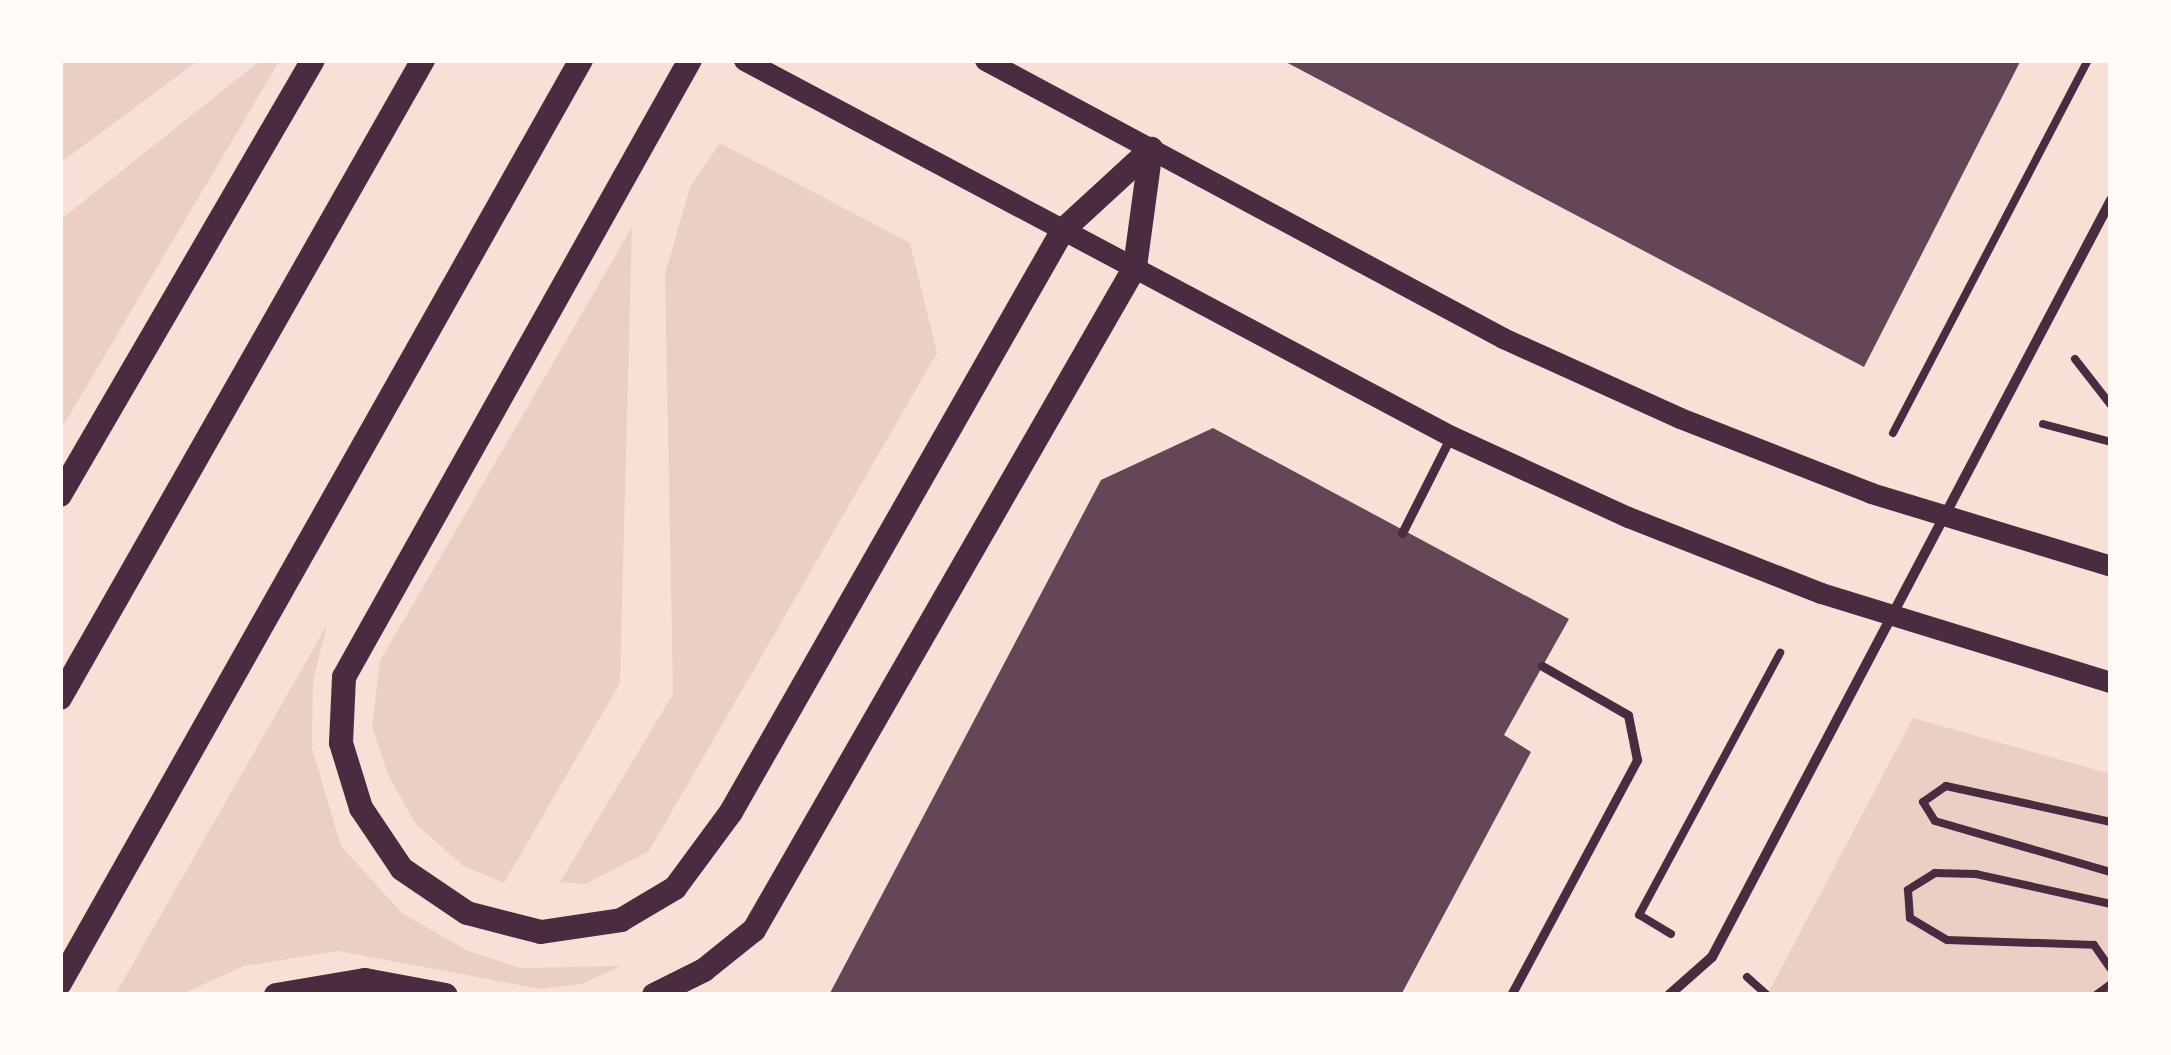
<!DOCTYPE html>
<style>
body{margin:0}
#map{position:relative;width:2171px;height:1055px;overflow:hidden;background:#f7e1d7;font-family:Raleway,sans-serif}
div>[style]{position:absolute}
.green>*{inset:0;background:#ebcfc5}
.building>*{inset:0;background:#644757}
.path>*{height:8px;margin:-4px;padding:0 4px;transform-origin:4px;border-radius:4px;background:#4a2c40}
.service>*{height:9px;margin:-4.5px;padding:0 4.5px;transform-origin:4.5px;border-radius:4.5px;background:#4a2c40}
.pedestrian>*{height:10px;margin:-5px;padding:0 5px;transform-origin:5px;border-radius:5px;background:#4a2c40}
.tertiary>*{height:21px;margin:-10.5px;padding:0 10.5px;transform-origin:10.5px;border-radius:10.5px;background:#4a2c40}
.secondary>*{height:24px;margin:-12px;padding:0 12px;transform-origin:12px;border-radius:12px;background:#4a2c40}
span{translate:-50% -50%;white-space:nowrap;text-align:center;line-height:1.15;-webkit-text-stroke:12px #fffaf5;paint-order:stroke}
.frame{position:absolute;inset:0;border:63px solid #fffaf5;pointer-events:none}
</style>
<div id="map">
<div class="green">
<div style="clip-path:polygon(60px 60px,199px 60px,60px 163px)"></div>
<div style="clip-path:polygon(261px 60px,280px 60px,60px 431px,60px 220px)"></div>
<div style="clip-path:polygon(720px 143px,910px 243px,937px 353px,649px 851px,586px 884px,560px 882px,673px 694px,665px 274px,690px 187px)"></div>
<div style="clip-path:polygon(632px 227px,620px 683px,504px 883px,463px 866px,415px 823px,388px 775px,372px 727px,380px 661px)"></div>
<div style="clip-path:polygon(327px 625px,313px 681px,312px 748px,341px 846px,402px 913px,466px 950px,521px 968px,621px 966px,582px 984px,540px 989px,338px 951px,244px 966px,180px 995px,115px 995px)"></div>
<div style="clip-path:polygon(1913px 718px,2111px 774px,2111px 995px,1767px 995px)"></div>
</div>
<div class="building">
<div style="clip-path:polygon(1282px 60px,2021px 60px,1864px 367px)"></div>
<div style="clip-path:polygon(1213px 428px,1569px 619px,1504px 735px,1531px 752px,1401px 995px,829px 995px,1101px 480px)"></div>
</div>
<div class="path">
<div style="left:2075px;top:359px;width:58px;rotate:52deg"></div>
<div style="left:2043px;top:424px;width:70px;rotate:14.8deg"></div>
<div style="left:1893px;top:433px;width:421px;rotate:-62.4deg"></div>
<div style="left:2111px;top:822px;width:169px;rotate:-167.7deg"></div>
<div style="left:1946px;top:786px;width:28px;rotate:145deg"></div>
<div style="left:1923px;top:802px;width:22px;rotate:58deg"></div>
<div style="left:1935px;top:821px;width:183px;rotate:16.2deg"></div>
<div style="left:2111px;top:904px;width:138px;rotate:-167.5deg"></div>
<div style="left:1976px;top:874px;width:41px;rotate:-178.6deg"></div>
<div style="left:1935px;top:873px;width:32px;rotate:148deg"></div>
<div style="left:1908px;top:890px;width:28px;rotate:86deg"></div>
<div style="left:1910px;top:918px;width:43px;rotate:30.7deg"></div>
<div style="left:1947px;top:940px;width:147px;rotate:1.9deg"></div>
<div style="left:2094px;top:945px;width:29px;rotate:55deg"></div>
<div style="left:1671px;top:934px;width:37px;rotate:-149deg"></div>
<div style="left:1639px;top:915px;width:298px;rotate:-61.7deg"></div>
<div style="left:1747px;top:977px;width:27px;rotate:42deg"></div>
<div style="left:2096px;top:995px;width:19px;rotate:-36deg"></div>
</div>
<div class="service">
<div style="left:1402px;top:533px;width:109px;rotate:-63.2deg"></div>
<div style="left:1511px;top:995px;width:267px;rotate:-61.8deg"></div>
<div style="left:1637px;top:760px;width:46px;rotate:-101.3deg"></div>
<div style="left:1628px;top:715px;width:99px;rotate:-150.3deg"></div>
</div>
<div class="pedestrian">
<div style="left:1669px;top:995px;width:57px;rotate:-41.5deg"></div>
<div style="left:1712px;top:957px;width:856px;rotate:-62.21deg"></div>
</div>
<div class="tertiary">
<div style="left:744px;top:60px;width:801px;rotate:28.01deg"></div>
<div style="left:1451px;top:436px;width:195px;rotate:24.6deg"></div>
<div style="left:1628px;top:517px;width:207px;rotate:21.5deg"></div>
<div style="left:1821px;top:593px;width:303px;rotate:17.1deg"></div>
<div style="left:985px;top:60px;width:588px;rotate:28.22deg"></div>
<div style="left:1503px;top:338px;width:194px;rotate:24.3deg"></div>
<div style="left:1680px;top:418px;width:205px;rotate:21.4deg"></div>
<div style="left:1871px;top:493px;width:251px;rotate:16.9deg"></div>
</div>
<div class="secondary">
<div style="left:690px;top:60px;width:707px;rotate:119.28deg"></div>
<div style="left:344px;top:677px;width:66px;rotate:92.6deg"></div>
<div style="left:341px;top:743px;width:68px;rotate:72.9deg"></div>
<div style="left:361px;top:808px;width:73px;rotate:56.1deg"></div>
<div style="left:402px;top:869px;width:78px;rotate:34.1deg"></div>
<div style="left:467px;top:913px;width:76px;rotate:14.4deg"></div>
<div style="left:541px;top:932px;width:81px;rotate:-8.5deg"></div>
<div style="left:621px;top:920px;width:63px;rotate:-30.7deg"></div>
<div style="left:675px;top:888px;width:94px;rotate:-53.6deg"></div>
<div style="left:731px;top:812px;width:670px;rotate:-60.3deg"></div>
<div style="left:1063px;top:230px;width:120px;rotate:-42.6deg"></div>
<div style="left:60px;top:495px;width:503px;rotate:-59.82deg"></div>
<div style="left:60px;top:698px;width:734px;rotate:-60.36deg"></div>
<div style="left:60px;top:983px;width:1060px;rotate:-60.56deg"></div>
<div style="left:276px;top:995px;width:90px;rotate:-9.6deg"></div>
<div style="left:365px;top:980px;width:82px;rotate:10.5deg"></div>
<div style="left:654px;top:995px;width:56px;rotate:-26.6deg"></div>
<div style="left:704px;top:970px;width:64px;rotate:-38.7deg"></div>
<div style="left:754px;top:930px;width:765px;rotate:-60.12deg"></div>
<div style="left:1135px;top:267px;width:119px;rotate:-82.3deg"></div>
</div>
<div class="frame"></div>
</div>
